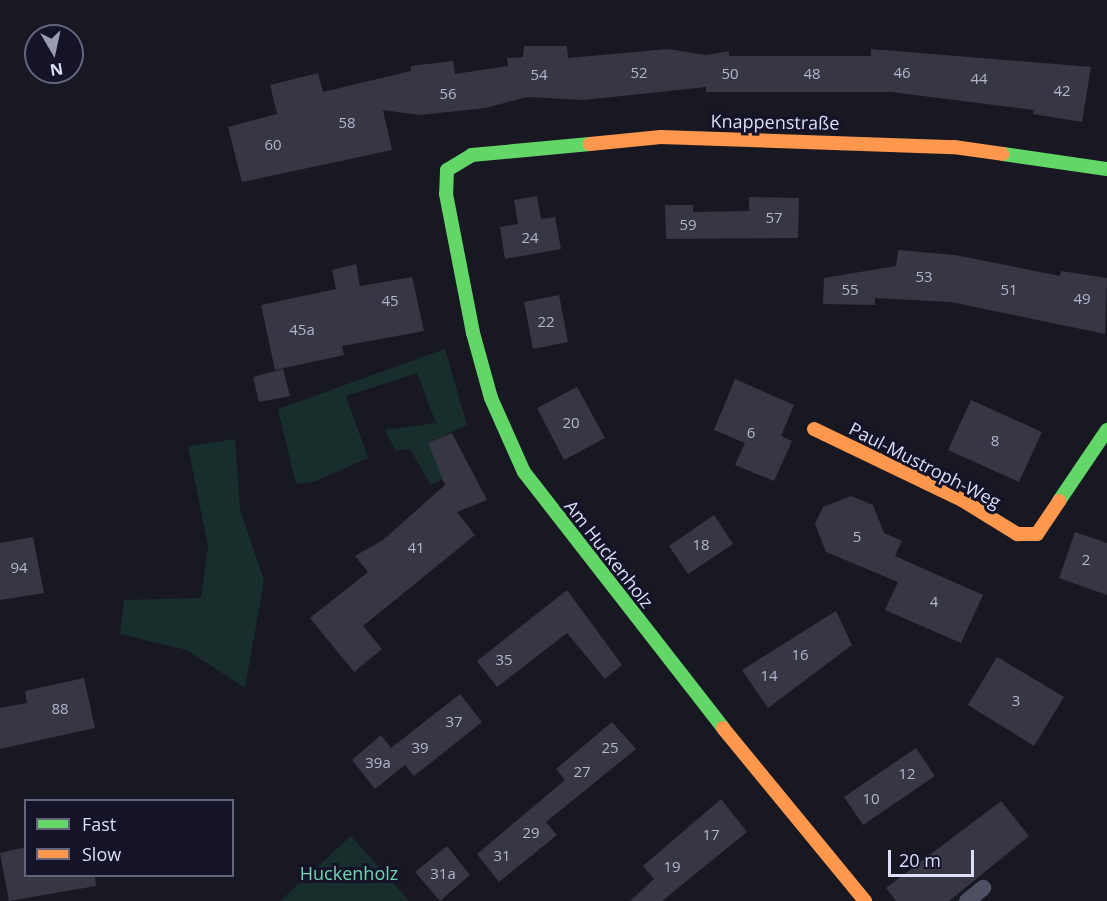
<!DOCTYPE html>
<meta charset="utf-8">
<style>
body{margin:0}
#map{position:relative;width:1107px;height:901px;overflow:hidden;background:#181823;font-family:"Open Sans",sans-serif}
div>[style]{position:absolute}
.green>*{inset:0;background:#172e2c}
.building>*{inset:0;background:#373744}
.lane>*{height:16px;margin:-8px;padding:0 8px;transform-origin:8px;border-radius:8px;background:#4e5063}
.fast>*{height:14px;margin:-7px;padding:0 7px;transform-origin:7px;border-radius:7px;background:#63d668}
.slow>*{height:14px;margin:-7px;padding:0 7px;transform-origin:7px;border-radius:7px;background:#ff974d}
span{translate:-50% -50%;white-space:nowrap;text-align:center;line-height:1.15;-webkit-text-stroke:6px #141328;paint-order:stroke}
.number-label{font-size:15px;color:#b4b4ce}
.number-label span{-webkit-text-stroke-width:0}
.street-label{font-size:18px;color:#dedefc}
.park-label{font-size:18px;color:#6fd7af}
.legend{position:absolute;left:24px;top:799px;width:210px;height:78px;box-sizing:border-box;background:#141328;border:2px solid #65647d;margin:0;padding:8px 10px;list-style:none;font-size:18px;color:#dedefc}
.legend li{display:flex;align-items:center;gap:12px;height:30px}
.legend b{width:30px;border:2px solid #65647d}
.north{position:absolute;left:24px;top:24px;width:60px;height:60px;box-sizing:border-box;background:#141328;border:2px solid #65647d;border-radius:50%;rotate:171deg;font-size:16px;font-weight:700;line-height:24px;text-align:center;color:#dedefc}
.north::after{content:'';display:block;margin:auto;width:21px;height:27px;background:#9999b0;clip-path:polygon(50% 0,100% 100%,50% 72%,0 100%)}
.scale{position:absolute;left:888px;top:850px;width:86px;height:27px;box-sizing:border-box;border:3px solid #dedefc;border-top:0;padding-left:8px;font-size:18px;line-height:21px;white-space:nowrap;color:#dedefc;-webkit-text-stroke:4px #141328;paint-order:stroke}
</style>
<div id="map">
<div class="green">
<div style="clip-path:polygon(445px 349px,467px 425px,428px 443px,443px 479px,431px 485px,410px 449px,396px 451px,385px 430px,436px 423px,417px 373px,346px 396px,368px 458px,313px 482px,296px 484px,278px 409px)"></div>
<div style="clip-path:polygon(235px 439px,240px 509px,264px 580px,245px 688px,187px 650px,120px 634px,124px 600px,201px 598px,208px 546px,188px 446px)"></div>
<div style="clip-path:polygon(351px 836px,409px 901px,280px 901px)"></div>
</div>
<div class="building">
<div style="clip-path:polygon(524px 46px,567px 46px,568px 58px,668px 49px,706px 55px,729px 51px,729px 56px,871px 56px,871px 49px,1091px 67px,1082px 122px,1033px 114px,1034px 110px,891px 92px,706px 92px,706px 87px,584px 100px,527px 97px,486px 108px,420px 115px,383px 110px,392px 150px,242px 182px,228px 127px,277px 114px,270px 85px,318px 73px,323px 92px,411px 71px,411px 66px,453px 61px,455px 74px,508px 66px,507px 58px,523px 57px)"></div>
<div style="clip-path:polygon(537px 196px,541px 219px,555px 217px,561px 249px,505px 259px,500px 227px,518px 224px,514px 200px)"></div>
<div style="clip-path:polygon(749px 197px,799px 198px,798px 238px,666px 239px,665px 205px,693px 205px,693px 212px,749px 211px)"></div>
<div style="clip-path:polygon(898px 250px,955px 255px,1060px 276px,1061px 271px,1107px 278px,1105px 334px,951px 302px,875px 298px,875px 305px,823px 304px,824px 278px,896px 266px)"></div>
<div style="clip-path:polygon(356px 264px,360px 286px,412px 277px,424px 331px,342px 346px,344px 355px,275px 370px,261px 305px,336px 289px,332px 270px)"></div>
<div style="clip-path:polygon(559px 295px,568px 342px,533px 349px,524px 302px)"></div>
<div style="clip-path:polygon(283px 369px,290px 396px,259px 402px,253px 377px)"></div>
<div style="clip-path:polygon(735px 379px,794px 405px,781px 436px,792px 441px,774px 481px,735px 465px,745px 443px,714px 430px)"></div>
<div style="clip-path:polygon(577px 387px,605px 438px,564px 460px,537px 408px)"></div>
<div style="clip-path:polygon(971px 400px,1042px 432px,1019px 482px,948px 450px)"></div>
<div style="clip-path:polygon(452px 433px,487px 500px,457px 512px,475px 535px,363px 626px,382px 649px,354px 672px,310px 618px,368px 572px,355px 556px,383px 540px,445px 485px,428px 443px)"></div>
<div style="clip-path:polygon(851px 496px,873px 505px,884px 533px,902px 541px,895px 556px,983px 595px,961px 643px,885px 610px,898px 582px,826px 552px,815px 524px,823px 507px)"></div>
<div style="clip-path:polygon(714px 515px,733px 544px,688px 574px,669px 546px)"></div>
<div style="clip-path:polygon(1075px 532px,1107px 543px,1107px 595px,1059px 578px)"></div>
<div style="clip-path:polygon(33px 537px,44px 593px,0 600px,0 543px)"></div>
<div style="clip-path:polygon(567px 590px,622px 665px,605px 679px,567px 633px,497px 687px,477px 661px)"></div>
<div style="clip-path:polygon(836px 611px,852px 645px,768px 708px,742px 670px)"></div>
<div style="clip-path:polygon(997px 657px,1064px 697px,1034px 746px,968px 705px)"></div>
<div style="clip-path:polygon(84px 678px,95px 728px,0 749px,0 708px,27px 703px,25px 691px)"></div>
<div style="clip-path:polygon(460px 694px,482px 722px,414px 776px,405px 765px,375px 789px,352px 760px,381px 735px,391px 748px)"></div>
<div style="clip-path:polygon(612px 722px,636px 749px,546px 822px,557px 835px,499px 882px,477px 854px,565px 780px,556px 769px)"></div>
<div style="clip-path:polygon(916px 748px,935px 776px,863px 825px,844px 797px)"></div>
<div style="clip-path:polygon(721px 799px,747px 832px,662px 901px,630px 901px,654px 879px,643px 866px)"></div>
<div style="clip-path:polygon(1001px 801px,1029px 836px,949px 901px,896px 901px,886px 888px)"></div>
<div style="clip-path:polygon(447px 846px,470px 875px,440px 901px,415px 872px)"></div>
<div style="clip-path:polygon(26px 847px,26px 876px,95px 876px,96px 886px,9px 901px,0 853px)"></div>
</div>
<div class="lane">
<div style="left:967px;top:901px;width:21px;rotate:-39deg"></div>
</div>
<div class="fast">
<div style="left:590px;top:144px;width:119px;rotate:174.7deg"></div>
<div style="left:472px;top:155px;width:29px;rotate:149deg"></div>
<div style="left:447px;top:170px;width:24px;rotate:92deg"></div>
<div style="left:446px;top:194px;width:142px;rotate:79deg"></div>
<div style="left:473px;top:333px;width:67px;rotate:74.5deg"></div>
<div style="left:491px;top:398px;width:81px;rotate:66deg"></div>
<div style="left:524px;top:472px;width:324px;rotate:52.1deg"></div>
<div style="left:1003px;top:154px;width:105px;rotate:8.2deg"></div>
<div style="left:1059px;top:501px;width:86px;rotate:-55.9deg"></div>
</div>
<div class="slow">
<div style="left:590px;top:144px;width:71px;rotate:-5.6deg"></div>
<div style="left:661px;top:137px;width:293px;rotate:2deg"></div>
<div style="left:954px;top:147px;width:49px;rotate:8.1deg"></div>
<div style="left:814px;top:429px;width:164px;rotate:25.6deg"></div>
<div style="left:962px;top:500px;width:65px;rotate:31.7deg"></div>
<div style="left:1017px;top:534px;width:20px"></div>
<div style="left:1037px;top:534px;width:40px;rotate:-56deg"></div>
<div style="left:723px;top:728px;width:224px;rotate:50.6deg"></div>
</div>
<div class="number-label">
<span style="left:639px;top:73px">52</span>
<span style="left:902px;top:73px">46</span>
<span style="left:730px;top:74px">50</span>
<span style="left:812px;top:74px">48</span>
<span style="left:539px;top:75px">54</span>
<span style="left:979px;top:79px">44</span>
<span style="left:1062px;top:91px">42</span>
<span style="left:448px;top:94px">56</span>
<span style="left:347px;top:123px">58</span>
<span style="left:273px;top:145px">60</span>
<span style="left:774px;top:218px">57</span>
<span style="left:688px;top:225px">59</span>
<span style="left:530px;top:238px">24</span>
<span style="left:924px;top:277px">53</span>
<span style="left:850px;top:290px">55</span>
<span style="left:1009px;top:290px">51</span>
<span style="left:1082px;top:299px">49</span>
<span style="left:390px;top:301px">45</span>
<span style="left:546px;top:322px">22</span>
<span style="left:302px;top:330px">45a</span>
<span style="left:571px;top:423px">20</span>
<span style="left:751px;top:433px">6</span>
<span style="left:995px;top:441px">8</span>
<span style="left:857px;top:537px">5</span>
<span style="left:701px;top:545px">18</span>
<span style="left:416px;top:548px">41</span>
<span style="left:1086px;top:560px">2</span>
<span style="left:19px;top:568px">94</span>
<span style="left:934px;top:602px">4</span>
<span style="left:800px;top:655px">16</span>
<span style="left:504px;top:660px">35</span>
<span style="left:769px;top:676px">14</span>
<span style="left:1016px;top:701px">3</span>
<span style="left:60px;top:709px">88</span>
<span style="left:454px;top:722px">37</span>
<span style="left:420px;top:748px">39</span>
<span style="left:610px;top:748px">25</span>
<span style="left:378px;top:763px">39a</span>
<span style="left:582px;top:772px">27</span>
<span style="left:907px;top:774px">12</span>
<span style="left:871px;top:799px">10</span>
<span style="left:531px;top:833px">29</span>
<span style="left:711px;top:835px">17</span>
<span style="left:502px;top:856px">31</span>
<span style="left:672px;top:867px">19</span>
<span style="left:443px;top:874px">31a</span>
</div>
<div class="street-label">
<span style="left:775px;top:122px;rotate:1deg">Knappenstraße</span>
<span style="left:925px;top:465px;rotate:27deg">Paul-Mustroph-Weg</span>
<span style="left:609px;top:554px;rotate:52deg">Am Huckenholz</span>
</div>
<div class="park-label">
<span style="left:349px;top:873px">Huckenholz</span>
</div>
<ul class="legend">
<li><b style="height:8px;background:#63d668"></b>Fast</li>
<li><b style="height:8px;background:#ff974d"></b>Slow</li>
</ul>
<div class="north">N</div>
<div class="scale">20 m</div>
</div>
